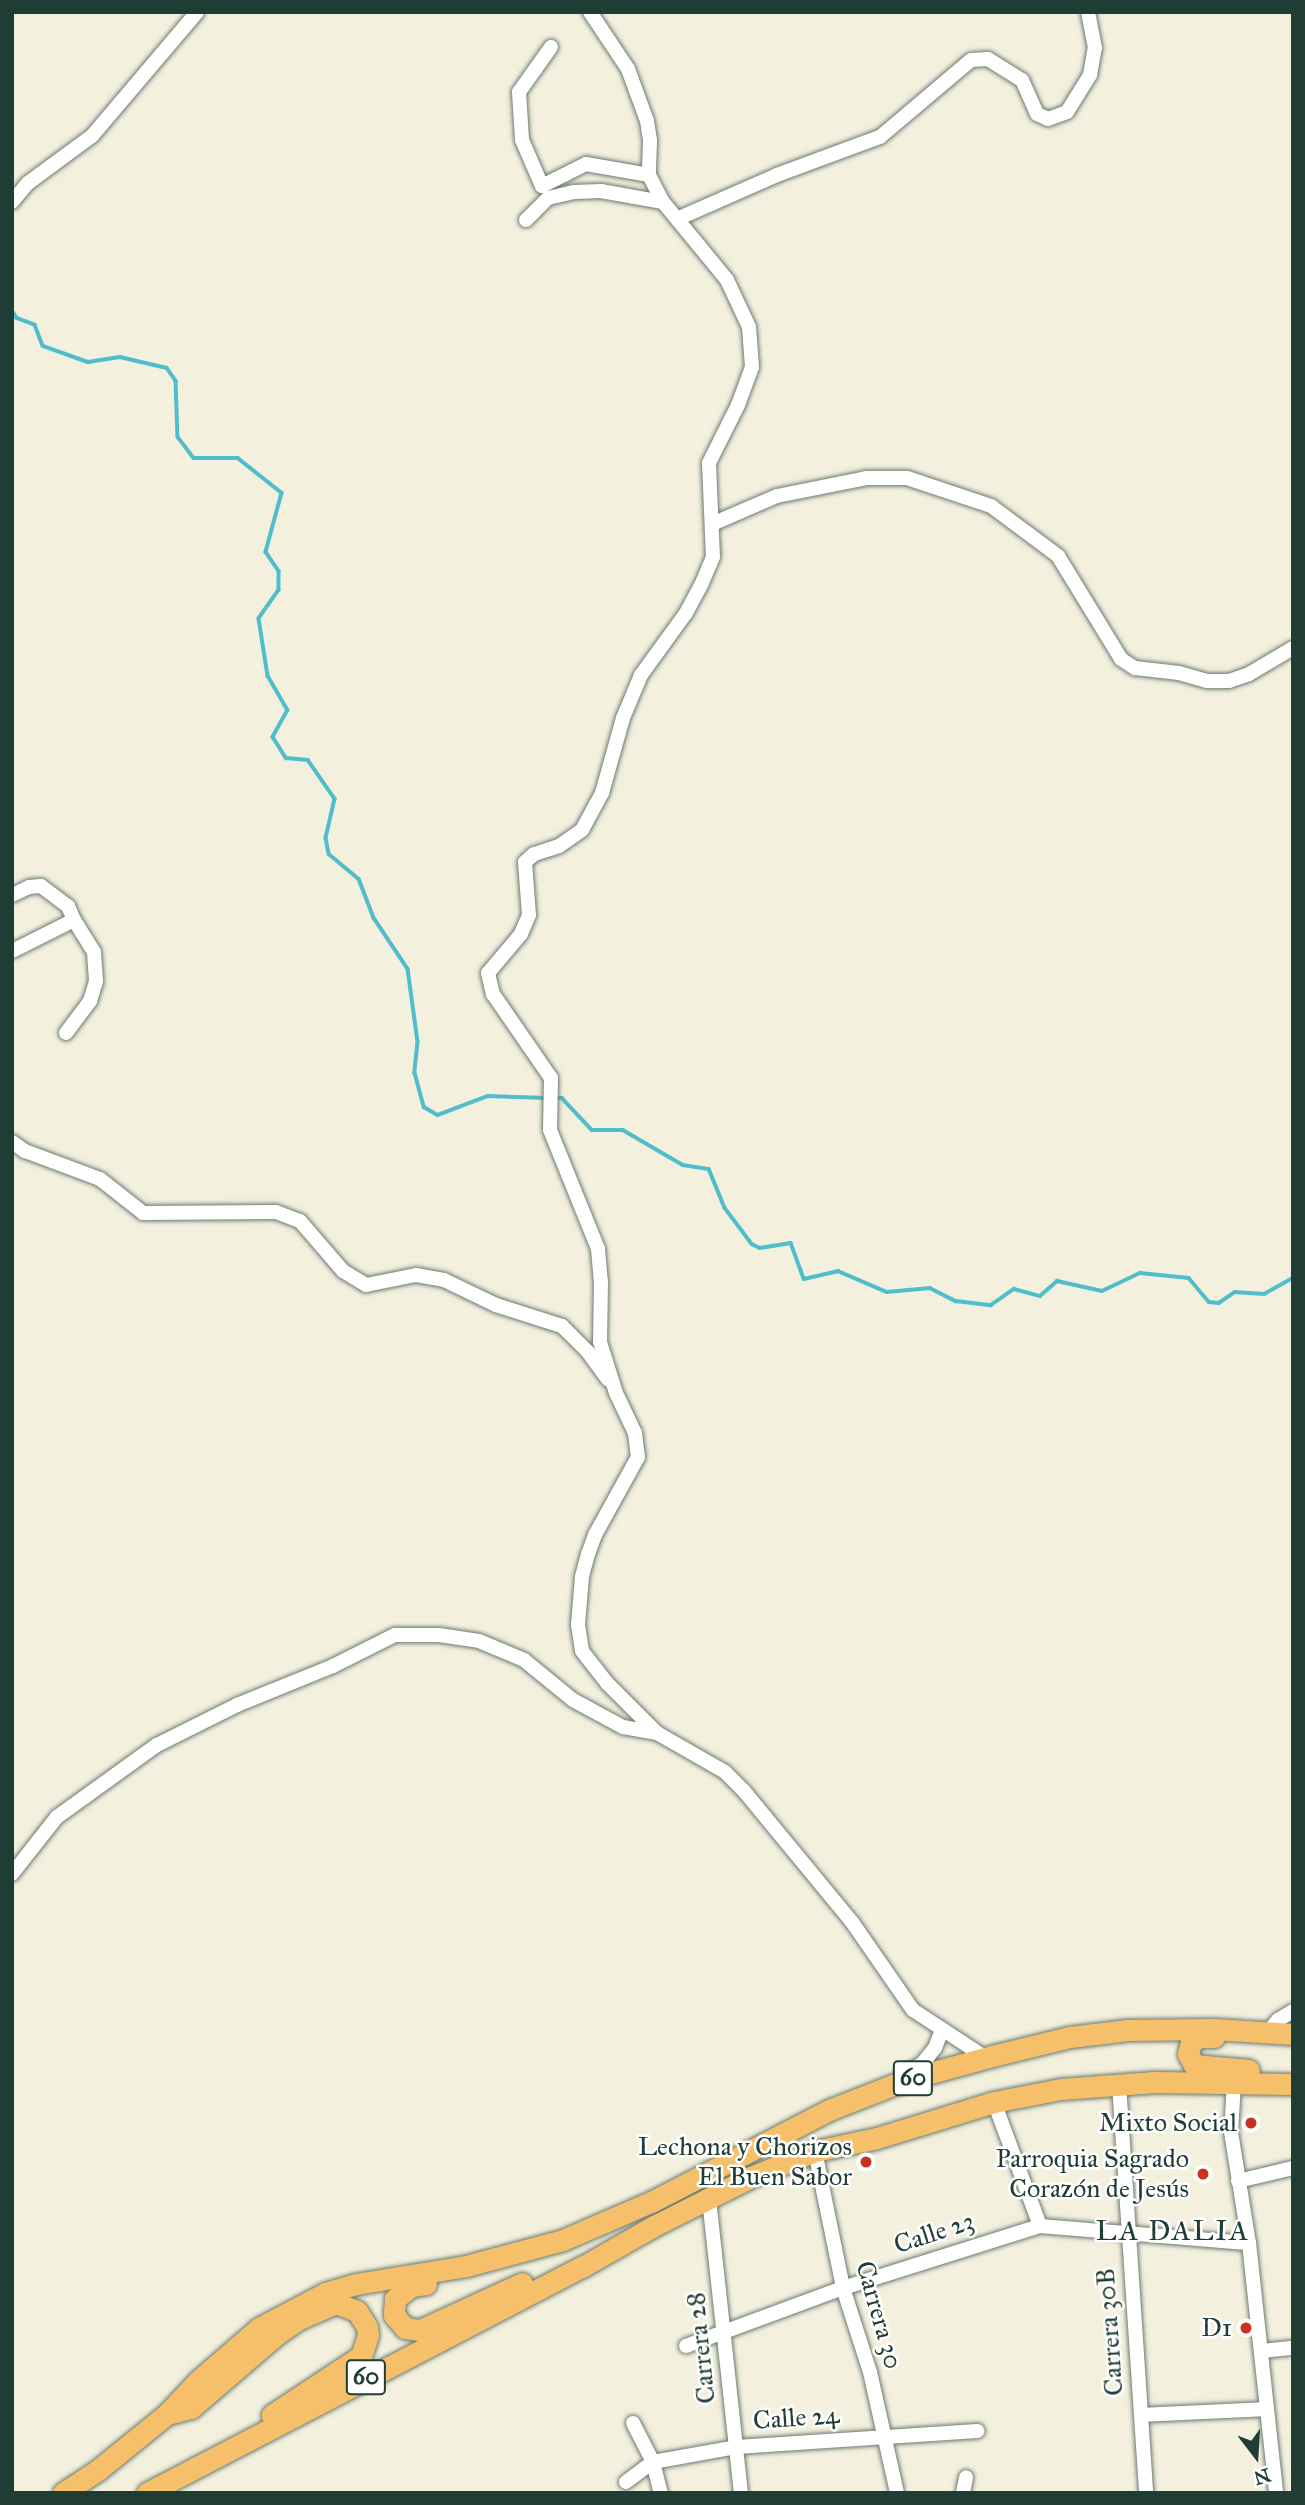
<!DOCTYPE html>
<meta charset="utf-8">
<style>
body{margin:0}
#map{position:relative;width:1305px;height:2505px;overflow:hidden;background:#f4f0de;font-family:"IM FELL Great Primer",serif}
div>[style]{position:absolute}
.stream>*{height:3.5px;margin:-1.75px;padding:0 1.75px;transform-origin:1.75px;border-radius:1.75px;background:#50bdca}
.roads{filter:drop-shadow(0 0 2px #6a7c70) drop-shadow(0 0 2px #6a7c70)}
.minor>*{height:14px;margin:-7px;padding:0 7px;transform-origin:7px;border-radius:7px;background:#fff}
.highway>*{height:21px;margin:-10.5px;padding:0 10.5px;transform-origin:10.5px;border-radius:10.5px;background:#f6c06b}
.dots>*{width:19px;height:19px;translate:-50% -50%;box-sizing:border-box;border:4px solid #fff;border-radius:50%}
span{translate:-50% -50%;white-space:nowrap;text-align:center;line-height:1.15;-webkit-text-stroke:5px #fff;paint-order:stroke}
.shield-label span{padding:2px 5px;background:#fff;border:2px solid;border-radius:5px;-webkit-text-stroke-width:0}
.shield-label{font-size:24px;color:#1f3d34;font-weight:700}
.poi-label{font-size:26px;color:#1f3d34}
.right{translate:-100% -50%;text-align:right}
.street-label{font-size:26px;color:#1f3d34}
.neighbourhood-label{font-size:28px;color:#1f3d34;letter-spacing:2px}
.frame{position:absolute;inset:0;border:14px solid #1f3d34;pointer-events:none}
.north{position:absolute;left:1221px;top:2421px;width:70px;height:70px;-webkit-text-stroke:5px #fff;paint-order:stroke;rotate:163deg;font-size:19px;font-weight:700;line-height:28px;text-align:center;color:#1f3d34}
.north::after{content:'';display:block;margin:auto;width:24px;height:32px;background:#1f3d34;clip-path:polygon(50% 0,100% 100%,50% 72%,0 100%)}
</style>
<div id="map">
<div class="stream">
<div style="left:12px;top:310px;width:9px;rotate:58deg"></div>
<div style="left:17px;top:318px;width:19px;rotate:21deg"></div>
<div style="left:35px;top:325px;width:22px;rotate:69deg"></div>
<div style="left:43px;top:346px;width:48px;rotate:19.6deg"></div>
<div style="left:88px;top:362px;width:32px;rotate:-9deg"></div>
<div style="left:120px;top:357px;width:48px;rotate:13.2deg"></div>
<div style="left:167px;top:368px;width:16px;rotate:55deg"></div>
<div style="left:176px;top:381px;width:56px;rotate:88deg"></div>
<div style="left:178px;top:437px;width:26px;rotate:53deg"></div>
<div style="left:194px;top:458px;width:44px"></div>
<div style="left:238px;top:458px;width:56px;rotate:38.5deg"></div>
<div style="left:282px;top:493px;width:61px;rotate:105.2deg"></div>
<div style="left:266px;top:552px;width:23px;rotate:56deg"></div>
<div style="left:279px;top:571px;width:19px;rotate:90deg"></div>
<div style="left:279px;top:590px;width:35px;rotate:125deg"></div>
<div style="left:259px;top:619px;width:58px;rotate:81deg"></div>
<div style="left:268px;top:676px;width:39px;rotate:60deg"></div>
<div style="left:288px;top:710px;width:31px;rotate:119deg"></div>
<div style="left:273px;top:737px;width:25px;rotate:58deg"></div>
<div style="left:286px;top:758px;width:22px;rotate:5deg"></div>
<div style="left:308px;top:760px;width:47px;rotate:55.3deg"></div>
<div style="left:335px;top:799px;width:40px;rotate:103deg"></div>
<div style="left:326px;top:838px;width:16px;rotate:79deg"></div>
<div style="left:329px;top:854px;width:39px;rotate:40deg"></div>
<div style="left:359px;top:879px;width:42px;rotate:69deg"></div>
<div style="left:374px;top:918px;width:61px;rotate:56.3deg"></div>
<div style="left:408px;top:969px;width:74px;rotate:82.2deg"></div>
<div style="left:418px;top:1042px;width:31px;rotate:96deg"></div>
<div style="left:415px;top:1073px;width:35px;rotate:75deg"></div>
<div style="left:424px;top:1107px;width:16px;rotate:30deg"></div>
<div style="left:438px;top:1115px;width:53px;rotate:-20.8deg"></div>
<div style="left:488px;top:1096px;width:59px;rotate:1.9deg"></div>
<div style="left:555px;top:1098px;width:7px"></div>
<div style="left:562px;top:1098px;width:44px;rotate:46.8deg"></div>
<div style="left:592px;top:1130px;width:31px"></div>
<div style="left:623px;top:1130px;width:69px;rotate:30.3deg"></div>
<div style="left:683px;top:1165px;width:26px;rotate:9deg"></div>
<div style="left:709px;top:1169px;width:42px;rotate:67.7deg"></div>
<div style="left:725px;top:1208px;width:45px;rotate:53.1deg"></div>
<div style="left:752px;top:1244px;width:9px;rotate:27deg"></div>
<div style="left:760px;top:1248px;width:31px;rotate:-9deg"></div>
<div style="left:791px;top:1243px;width:38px;rotate:70deg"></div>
<div style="left:804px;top:1279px;width:35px;rotate:-13deg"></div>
<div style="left:838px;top:1271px;width:53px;rotate:23.2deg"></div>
<div style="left:887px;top:1292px;width:43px;rotate:-5.3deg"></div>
<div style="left:930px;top:1288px;width:29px;rotate:27deg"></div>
<div style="left:956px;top:1301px;width:35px;rotate:7deg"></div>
<div style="left:991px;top:1305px;width:28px;rotate:-35deg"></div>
<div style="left:1014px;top:1289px;width:27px;rotate:15deg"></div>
<div style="left:1040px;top:1296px;width:23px;rotate:-41deg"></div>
<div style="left:1057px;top:1281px;width:46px;rotate:12.5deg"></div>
<div style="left:1102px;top:1291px;width:42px;rotate:-25.3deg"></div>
<div style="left:1140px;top:1273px;width:49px;rotate:5.8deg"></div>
<div style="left:1189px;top:1278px;width:31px;rotate:50deg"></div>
<div style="left:1209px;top:1302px;width:10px;rotate:6deg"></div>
<div style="left:1219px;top:1303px;width:19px;rotate:-35deg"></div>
<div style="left:1235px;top:1292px;width:29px;rotate:4deg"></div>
<div style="left:1264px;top:1294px;width:33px;rotate:-29deg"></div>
</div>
<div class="roads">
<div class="minor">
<div style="left:590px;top:12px;width:69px;rotate:56.3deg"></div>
<div style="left:628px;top:69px;width:55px;rotate:69.9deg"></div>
<div style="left:647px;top:121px;width:20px;rotate:81deg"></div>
<div style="left:650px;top:141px;width:34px;rotate:92deg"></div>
<div style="left:649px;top:175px;width:30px;rotate:63deg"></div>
<div style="left:663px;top:202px;width:101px;rotate:50.6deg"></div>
<div style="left:727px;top:280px;width:52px;rotate:64.9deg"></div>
<div style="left:749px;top:327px;width:40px;rotate:85.7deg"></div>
<div style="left:752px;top:367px;width:40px;rotate:110.2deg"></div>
<div style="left:738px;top:405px;width:65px;rotate:116.6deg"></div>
<div style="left:709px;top:463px;width:94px;rotate:87.6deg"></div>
<div style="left:713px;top:557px;width:30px;rotate:113deg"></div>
<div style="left:701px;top:585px;width:32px;rotate:118deg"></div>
<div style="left:686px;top:613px;width:77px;rotate:126deg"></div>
<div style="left:641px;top:675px;width:47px;rotate:112.7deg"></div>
<div style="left:623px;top:718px;width:78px;rotate:105.6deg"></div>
<div style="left:602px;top:793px;width:42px;rotate:118.4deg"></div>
<div style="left:582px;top:830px;width:28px;rotate:145deg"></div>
<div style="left:559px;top:846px;width:26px;rotate:162deg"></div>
<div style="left:534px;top:854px;width:12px;rotate:138deg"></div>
<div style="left:525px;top:862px;width:53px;rotate:85.7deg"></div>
<div style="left:529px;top:915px;width:21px;rotate:113deg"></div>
<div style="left:521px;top:934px;width:51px;rotate:130.2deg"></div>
<div style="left:488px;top:973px;width:22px;rotate:77deg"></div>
<div style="left:493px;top:994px;width:102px;rotate:55.4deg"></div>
<div style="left:551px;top:1078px;width:52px;rotate:91.1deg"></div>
<div style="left:550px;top:1130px;width:128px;rotate:68deg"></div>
<div style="left:598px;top:1249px;width:32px;rotate:85deg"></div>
<div style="left:601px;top:1281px;width:61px;rotate:90.9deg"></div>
<div style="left:600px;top:1342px;width:53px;rotate:72.6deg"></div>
<div style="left:616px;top:1393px;width:44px;rotate:64.6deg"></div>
<div style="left:635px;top:1433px;width:24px;rotate:83deg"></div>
<div style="left:638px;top:1457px;width:89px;rotate:118.9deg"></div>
<div style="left:595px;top:1535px;width:20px;rotate:110deg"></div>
<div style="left:588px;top:1554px;width:24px;rotate:105deg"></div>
<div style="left:582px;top:1577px;width:48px;rotate:94.8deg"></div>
<div style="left:578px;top:1625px;width:26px;rotate:81deg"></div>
<div style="left:582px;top:1651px;width:41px;rotate:52deg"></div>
<div style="left:607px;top:1683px;width:71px;rotate:45deg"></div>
<div style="left:657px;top:1733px;width:78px;rotate:29.8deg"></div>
<div style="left:725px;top:1772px;width:27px;rotate:45deg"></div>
<div style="left:744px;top:1791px;width:170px;rotate:50.5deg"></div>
<div style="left:852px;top:1922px;width:107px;rotate:55.3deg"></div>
<div style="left:913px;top:2010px;width:87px;rotate:33.3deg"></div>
<div style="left:551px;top:47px;width:55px;rotate:125.4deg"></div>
<div style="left:519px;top:92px;width:48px;rotate:86.4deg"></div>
<div style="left:522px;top:140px;width:50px;rotate:66.5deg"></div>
<div style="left:542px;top:186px;width:49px;rotate:-26.6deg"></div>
<div style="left:586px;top:164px;width:64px;rotate:9.9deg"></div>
<div style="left:12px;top:202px;width:25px;rotate:-50deg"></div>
<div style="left:28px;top:183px;width:79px;rotate:-36.3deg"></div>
<div style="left:92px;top:136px;width:162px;rotate:-49.7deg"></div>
<div style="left:677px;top:219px;width:109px;rotate:-23.7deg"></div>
<div style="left:777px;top:175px;width:110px;rotate:-20.3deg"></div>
<div style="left:880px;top:137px;width:119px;rotate:-40.2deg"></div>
<div style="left:971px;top:60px;width:17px;rotate:-3deg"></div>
<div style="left:988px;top:59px;width:40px;rotate:32deg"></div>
<div style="left:1022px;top:80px;width:37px;rotate:66deg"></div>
<div style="left:1037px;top:114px;width:12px;rotate:24deg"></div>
<div style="left:1048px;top:119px;width:20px;rotate:-20deg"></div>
<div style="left:1067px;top:112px;width:44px;rotate:-58.1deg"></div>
<div style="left:1090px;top:75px;width:27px;rotate:-80deg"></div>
<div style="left:1095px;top:48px;width:36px;rotate:-101deg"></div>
<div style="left:526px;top:220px;width:31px;rotate:-45deg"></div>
<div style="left:548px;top:198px;width:27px;rotate:-13deg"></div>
<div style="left:574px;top:192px;width:27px;rotate:-2deg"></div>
<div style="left:601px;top:191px;width:63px;rotate:10.1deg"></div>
<div style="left:712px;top:524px;width:71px;rotate:-23.3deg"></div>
<div style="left:777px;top:496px;width:91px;rotate:-11.4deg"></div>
<div style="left:866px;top:478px;width:41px"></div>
<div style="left:907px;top:478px;width:89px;rotate:18.4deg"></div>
<div style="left:991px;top:506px;width:84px;rotate:36.7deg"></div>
<div style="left:1058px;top:556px;width:121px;rotate:58.5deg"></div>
<div style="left:1121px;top:659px;width:17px;rotate:33deg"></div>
<div style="left:1135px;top:668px;width:44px;rotate:6.5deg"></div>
<div style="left:1179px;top:673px;width:29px;rotate:16deg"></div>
<div style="left:1207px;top:681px;width:22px"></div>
<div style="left:1229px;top:681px;width:21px;rotate:-19deg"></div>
<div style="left:1249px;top:674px;width:51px;rotate:-30.6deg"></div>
<div style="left:12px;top:895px;width:19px;rotate:-25deg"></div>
<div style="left:29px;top:887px;width:12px;rotate:-5deg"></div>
<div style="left:41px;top:886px;width:34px;rotate:37deg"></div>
<div style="left:68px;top:906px;width:15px;rotate:67deg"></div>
<div style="left:74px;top:920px;width:69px;rotate:153.4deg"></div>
<div style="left:66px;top:1033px;width:40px;rotate:-53deg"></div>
<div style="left:90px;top:1001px;width:21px;rotate:-73deg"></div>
<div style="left:96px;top:981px;width:29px;rotate:-94deg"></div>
<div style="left:94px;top:952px;width:38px;rotate:-122deg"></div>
<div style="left:12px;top:1142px;width:16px;rotate:35deg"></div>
<div style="left:25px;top:1151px;width:80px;rotate:20.5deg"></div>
<div style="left:100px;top:1179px;width:55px;rotate:38.3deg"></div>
<div style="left:143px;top:1213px;width:133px;rotate:-0.4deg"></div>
<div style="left:276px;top:1212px;width:26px;rotate:21deg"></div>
<div style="left:300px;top:1221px;width:66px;rotate:49.3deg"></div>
<div style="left:343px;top:1271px;width:27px;rotate:31deg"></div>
<div style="left:366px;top:1285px;width:51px;rotate:-11.3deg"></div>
<div style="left:416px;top:1275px;width:28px;rotate:10deg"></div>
<div style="left:444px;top:1280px;width:58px;rotate:25.7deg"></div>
<div style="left:496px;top:1305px;width:69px;rotate:17.7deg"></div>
<div style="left:562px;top:1326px;width:37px;rotate:45deg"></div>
<div style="left:588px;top:1352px;width:34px;rotate:54deg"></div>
<div style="left:12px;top:1874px;width:73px;rotate:-51.7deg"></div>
<div style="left:57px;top:1817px;width:123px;rotate:-35.8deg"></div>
<div style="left:157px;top:1745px;width:89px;rotate:-26.6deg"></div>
<div style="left:237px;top:1705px;width:104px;rotate:-22.1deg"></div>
<div style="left:333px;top:1666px;width:69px;rotate:-26.6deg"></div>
<div style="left:395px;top:1635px;width:44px"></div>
<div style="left:439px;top:1635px;width:40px;rotate:8.5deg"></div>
<div style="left:479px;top:1641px;width:49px;rotate:22.9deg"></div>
<div style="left:524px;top:1660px;width:63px;rotate:39.2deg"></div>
<div style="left:573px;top:1700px;width:57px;rotate:28.4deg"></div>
<div style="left:623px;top:1727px;width:35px;rotate:10deg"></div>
<div style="left:1267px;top:2033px;width:17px;rotate:-50deg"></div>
<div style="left:1278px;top:2020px;width:17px;rotate:-31deg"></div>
<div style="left:903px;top:2074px;width:21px;rotate:-28deg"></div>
<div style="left:922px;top:2064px;width:21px;rotate:-51deg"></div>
<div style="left:935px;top:2048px;width:19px;rotate:-69deg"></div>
<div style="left:1119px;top:2084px;width:410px;rotate:86.2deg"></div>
<div style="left:1234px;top:2084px;width:48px;rotate:93.6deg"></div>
<div style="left:1231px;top:2132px;width:112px;rotate:80.8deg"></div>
<div style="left:1249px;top:2243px;width:251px;rotate:83.8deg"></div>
<div style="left:994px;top:2102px;width:132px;rotate:69.6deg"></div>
<div style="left:815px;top:2151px;width:140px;rotate:78.4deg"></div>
<div style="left:843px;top:2288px;width:88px;rotate:72.2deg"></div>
<div style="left:870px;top:2372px;width:124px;rotate:77.4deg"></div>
<div style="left:1238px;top:2181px;width:57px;rotate:-13.3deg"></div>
<div style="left:709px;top:2199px;width:296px;rotate:83.8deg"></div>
<div style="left:686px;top:2346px;width:167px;rotate:-20.3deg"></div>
<div style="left:843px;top:2288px;width:207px;rotate:-17.5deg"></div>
<div style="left:1040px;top:2226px;width:210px;rotate:4.7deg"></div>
<div style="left:1262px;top:2351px;width:31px;rotate:-6deg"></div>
<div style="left:1141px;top:2415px;width:126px;rotate:-2.7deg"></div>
<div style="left:633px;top:2423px;width:44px;rotate:62.9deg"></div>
<div style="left:653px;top:2462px;width:32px;rotate:76deg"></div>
<div style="left:626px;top:2482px;width:34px;rotate:-37deg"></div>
<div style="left:653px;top:2462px;width:84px;rotate:-10.2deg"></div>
<div style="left:736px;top:2447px;width:242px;rotate:-3.8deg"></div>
<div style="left:963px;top:2493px;width:16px;rotate:-79deg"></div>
</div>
<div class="highway">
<div style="left:1214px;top:2037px;width:15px;rotate:180deg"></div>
<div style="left:1199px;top:2037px;width:9px;rotate:148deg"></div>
<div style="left:1191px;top:2042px;width:12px;rotate:104deg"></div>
<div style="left:1188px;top:2054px;width:13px;rotate:61deg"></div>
<div style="left:1194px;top:2065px;width:55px;rotate:5.2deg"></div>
<div style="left:426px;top:2284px;width:15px;rotate:172deg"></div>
<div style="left:411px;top:2286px;width:21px;rotate:141deg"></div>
<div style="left:395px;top:2299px;width:16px;rotate:94deg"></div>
<div style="left:394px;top:2315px;width:17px;rotate:50deg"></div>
<div style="left:405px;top:2328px;width:15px;rotate:8deg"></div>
<div style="left:420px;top:2330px;width:112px;rotate:-24.7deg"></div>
<div style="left:171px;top:2413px;width:21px;rotate:-14deg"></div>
<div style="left:191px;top:2408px;width:112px;rotate:-40.7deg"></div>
<div style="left:276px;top:2335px;width:28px;rotate:-35deg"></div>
<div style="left:299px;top:2319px;width:40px;rotate:-23.4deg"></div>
<div style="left:336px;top:2303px;width:22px;rotate:21deg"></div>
<div style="left:357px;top:2311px;width:19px;rotate:58deg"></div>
<div style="left:367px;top:2327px;width:8px;rotate:83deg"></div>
<div style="left:368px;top:2335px;width:22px;rotate:108deg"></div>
<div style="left:361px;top:2356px;width:107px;rotate:146.5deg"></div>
<div style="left:63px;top:2493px;width:42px;rotate:-33.3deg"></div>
<div style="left:98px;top:2470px;width:89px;rotate:-39.1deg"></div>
<div style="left:167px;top:2414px;width:45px;rotate:-46.8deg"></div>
<div style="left:198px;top:2381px;width:81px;rotate:-41deg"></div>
<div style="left:259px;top:2328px;width:75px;rotate:-27.9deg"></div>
<div style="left:325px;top:2293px;width:32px;rotate:-16deg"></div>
<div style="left:356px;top:2284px;width:111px;rotate:-9.3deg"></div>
<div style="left:466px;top:2266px;width:100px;rotate:-15deg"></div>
<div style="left:563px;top:2240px;width:96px;rotate:-23.4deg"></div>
<div style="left:651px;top:2202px;width:200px;rotate:-27.3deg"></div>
<div style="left:829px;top:2110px;width:85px;rotate:-21.4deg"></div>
<div style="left:908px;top:2079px;width:87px;rotate:-15.3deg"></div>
<div style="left:992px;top:2056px;width:80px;rotate:-13.7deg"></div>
<div style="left:1070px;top:2037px;width:58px;rotate:-6.9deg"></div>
<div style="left:1128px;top:2030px;width:85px;rotate:-0.7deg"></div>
<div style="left:1213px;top:2029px;width:80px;rotate:3.6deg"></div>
<div style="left:147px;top:2493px;width:490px;rotate:-27.5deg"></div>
<div style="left:582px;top:2267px;width:83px;rotate:-29.7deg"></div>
<div style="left:654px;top:2226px;width:109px;rotate:-26.8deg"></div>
<div style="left:751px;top:2177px;width:69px;rotate:-22.1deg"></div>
<div style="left:815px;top:2151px;width:63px;rotate:-11.8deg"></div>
<div style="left:877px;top:2138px;width:122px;rotate:-17.1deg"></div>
<div style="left:994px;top:2102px;width:68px;rotate:-11deg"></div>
<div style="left:1061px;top:2089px;width:94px;rotate:-4.3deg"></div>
<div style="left:1155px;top:2082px;width:138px;rotate:0.8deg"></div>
</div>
</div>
<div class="dots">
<div style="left:1251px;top:2123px;background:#c8321e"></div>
<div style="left:866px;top:2162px;background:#c8321e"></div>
<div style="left:1203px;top:2174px;background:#c8321e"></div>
<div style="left:1246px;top:2328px;background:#c8321e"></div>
</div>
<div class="shield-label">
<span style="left:913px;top:2078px">60</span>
<span style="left:366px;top:2377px">60</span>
</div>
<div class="poi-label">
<span class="right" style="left:1237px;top:2123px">Mixto Social</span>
<span class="right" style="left:852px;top:2162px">Lechona y Chorizos<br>El Buen Sabor</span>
<span class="right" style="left:1189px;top:2174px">Parroquia Sagrado<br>Corazón de Jesús</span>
<span class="right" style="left:1232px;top:2328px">D1</span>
</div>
<div class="street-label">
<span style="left:934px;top:2233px;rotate:-18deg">Calle 23</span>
<span style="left:879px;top:2315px;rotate:74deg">Carrera 30</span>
<span style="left:1110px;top:2332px;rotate:-94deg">Carrera 30B</span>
<span style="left:701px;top:2348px;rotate:-96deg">Carrera 28</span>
<span style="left:796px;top:2418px;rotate:-4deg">Calle 24</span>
</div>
<div class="neighbourhood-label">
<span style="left:1173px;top:2231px">LA DALIA</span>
</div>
<div class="frame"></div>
<div class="north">N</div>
</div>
